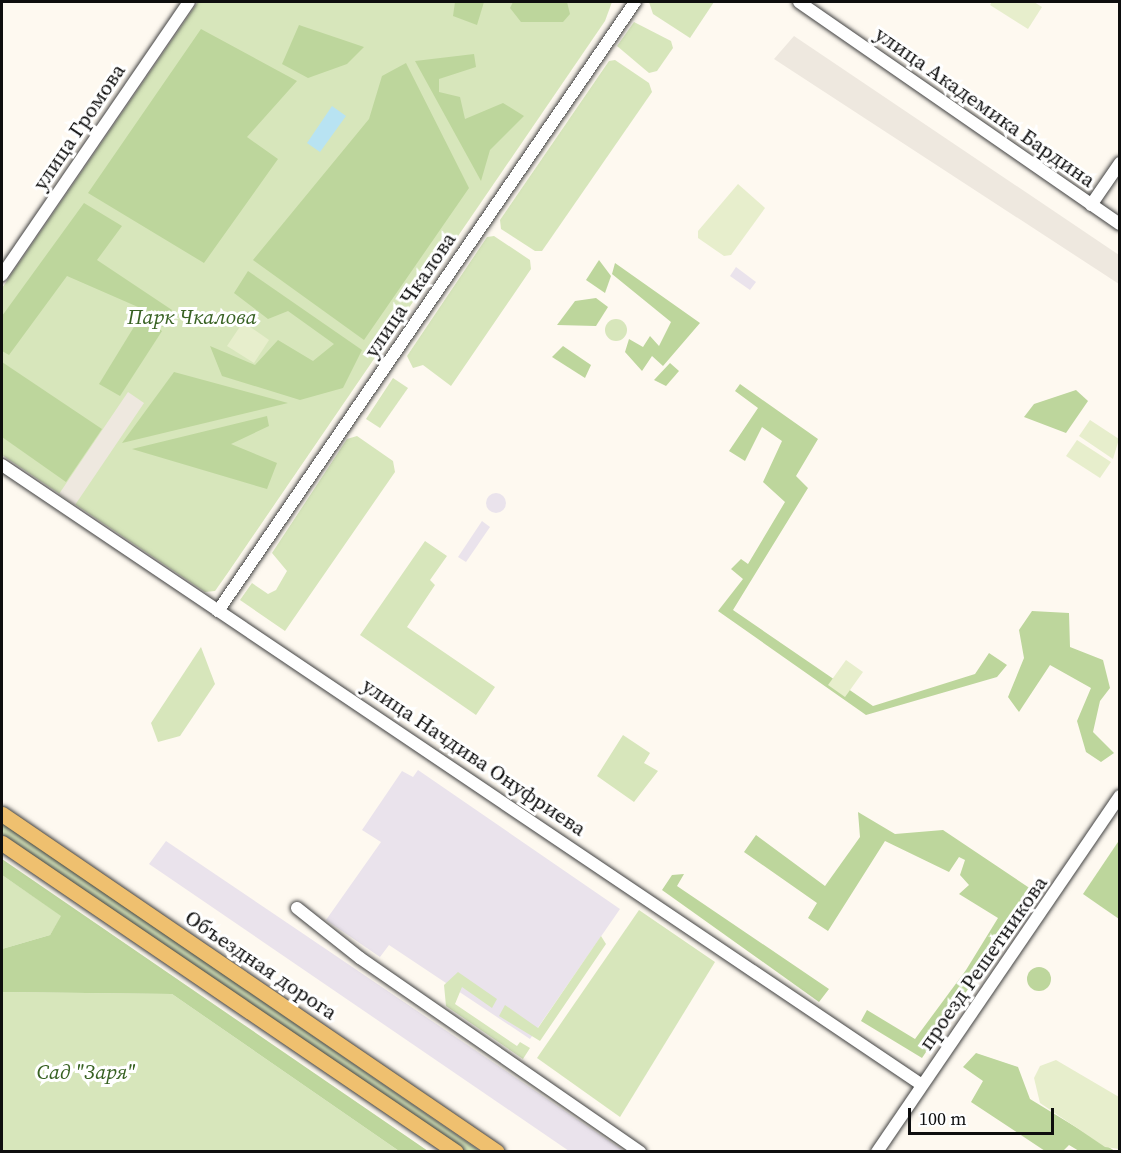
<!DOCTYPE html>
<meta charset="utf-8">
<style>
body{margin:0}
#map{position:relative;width:1121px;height:1153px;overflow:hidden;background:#fef9f0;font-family:"Source Serif 4",serif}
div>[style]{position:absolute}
.industrial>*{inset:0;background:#eae3ec}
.round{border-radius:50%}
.green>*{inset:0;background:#d7e6bb}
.forest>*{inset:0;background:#bdd69c}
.pitch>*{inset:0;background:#e7eecc}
.plaza>*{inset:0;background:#eee8df}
.water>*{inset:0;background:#b8e3f2}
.roads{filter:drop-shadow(0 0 2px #414141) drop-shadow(0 0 2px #414141)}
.minor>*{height:12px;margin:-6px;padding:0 6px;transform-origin:6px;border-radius:6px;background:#fff}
.major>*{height:15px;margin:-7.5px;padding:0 7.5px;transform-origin:7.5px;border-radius:7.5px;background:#efc06f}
span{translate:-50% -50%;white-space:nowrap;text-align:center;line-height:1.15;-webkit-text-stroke:6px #fff;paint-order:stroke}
.street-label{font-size:21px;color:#0e0e0e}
.park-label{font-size:21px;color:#376122;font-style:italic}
.frame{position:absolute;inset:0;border:3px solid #0e0e0e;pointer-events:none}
.scale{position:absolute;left:908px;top:1108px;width:146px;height:27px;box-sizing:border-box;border:3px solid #0e0e0e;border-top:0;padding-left:8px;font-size:18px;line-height:21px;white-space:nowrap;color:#0e0e0e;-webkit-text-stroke:4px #fff;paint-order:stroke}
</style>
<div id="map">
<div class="industrial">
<div style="clip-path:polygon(736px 267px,756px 282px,750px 290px,730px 276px)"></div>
<div class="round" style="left:486px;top:493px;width:20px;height:20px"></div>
<div style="clip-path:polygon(482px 521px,490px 527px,466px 562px,458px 557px)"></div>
<div style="clip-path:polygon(418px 770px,620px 909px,530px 1039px,389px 945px,380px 957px,326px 920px,381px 842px,362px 830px,402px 771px,413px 777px)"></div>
<div style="clip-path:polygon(166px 841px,280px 918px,624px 1151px,569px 1151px,149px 864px)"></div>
</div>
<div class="green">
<div style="clip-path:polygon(198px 2px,612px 2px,605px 21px,227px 574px,215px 591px,205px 592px,2px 455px,2px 288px)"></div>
<div style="clip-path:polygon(649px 2px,714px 2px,690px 38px,653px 14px)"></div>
<div style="clip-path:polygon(634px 22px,671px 41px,673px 48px,657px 71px,649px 73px,617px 46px)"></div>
<div style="clip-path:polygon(615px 60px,649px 83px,652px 92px,542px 251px,535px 251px,501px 229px,500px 220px,609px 61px)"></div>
<div style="clip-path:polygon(494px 236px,530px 260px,531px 269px,451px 386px,423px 365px,413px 368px,407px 356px,487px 237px)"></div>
<div class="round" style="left:605px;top:319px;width:22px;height:22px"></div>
<div style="clip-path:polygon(393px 378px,408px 388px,380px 428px,366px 419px)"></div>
<div style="clip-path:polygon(357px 436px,393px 461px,395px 472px,285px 631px,240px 600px,252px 583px,268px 594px,276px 590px,287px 571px,272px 553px,347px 439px)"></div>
<div style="clip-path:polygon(425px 541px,447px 556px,430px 580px,435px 585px,407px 627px,495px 687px,476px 715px,360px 635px)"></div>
<div style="clip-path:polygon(201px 647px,215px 684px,180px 736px,158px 742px,151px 723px)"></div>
<div style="clip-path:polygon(623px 735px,650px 753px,644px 763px,658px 771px,634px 802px,597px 776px)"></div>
<div style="clip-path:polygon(2px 822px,480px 1151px,463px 1151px,2px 834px)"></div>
<div style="clip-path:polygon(2px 875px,62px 916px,50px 935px,2px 949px)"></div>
<div style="clip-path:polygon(639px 910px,715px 962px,620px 1117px,537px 1058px)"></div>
<div style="clip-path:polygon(601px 936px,606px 944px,540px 1041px,499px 1016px,505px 1005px,538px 1028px)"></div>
<div style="clip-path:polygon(458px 972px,497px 999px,492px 1008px,462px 987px,455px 1004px,517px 1046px,520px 1042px,530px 1048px,523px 1059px,446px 1006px,444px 985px)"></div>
<div style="clip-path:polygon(2px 992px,172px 994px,399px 1151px,2px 1152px)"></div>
</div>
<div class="forest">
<div style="clip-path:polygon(455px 2px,484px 2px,477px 25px,453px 16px)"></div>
<div style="clip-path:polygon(513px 2px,567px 2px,570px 14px,563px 22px,521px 22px,510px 8px)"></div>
<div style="clip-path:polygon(299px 25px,364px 47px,347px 64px,308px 78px,282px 64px)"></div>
<div style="clip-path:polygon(201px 29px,297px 81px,247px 137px,278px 159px,204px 263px,88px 193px)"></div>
<div style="clip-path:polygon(474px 54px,476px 67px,439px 79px,439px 92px,460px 97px,465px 119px,503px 103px,524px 116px,490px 150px,481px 181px,415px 61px)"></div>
<div style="clip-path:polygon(406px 63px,469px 188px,364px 340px,253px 260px,369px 119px,382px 76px)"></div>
<div style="clip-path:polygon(84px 203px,122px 226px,97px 260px,172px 310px,163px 327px,138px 307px,67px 276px,9px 355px,2px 351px,2px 316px)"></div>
<div style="clip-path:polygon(599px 260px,611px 276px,605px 293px,586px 280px)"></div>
<div style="clip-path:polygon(615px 263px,700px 323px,663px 366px,652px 356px,642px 371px,625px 352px,629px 339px,643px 347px,650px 336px,659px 346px,671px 322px,612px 274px)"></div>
<div style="clip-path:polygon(248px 271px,362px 350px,343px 388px,300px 400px,222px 376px,210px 346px,255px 365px,278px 340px,313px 361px,334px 344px,288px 311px,268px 319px,234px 293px)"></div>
<div style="clip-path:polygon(596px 298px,608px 307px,596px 326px,557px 325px,575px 301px)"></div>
<div style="clip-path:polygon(140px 317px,162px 331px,120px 396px,99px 384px)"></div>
<div style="clip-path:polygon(563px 346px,591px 365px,585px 378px,552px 357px)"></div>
<div style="clip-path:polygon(2px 362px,102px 429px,66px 482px,2px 437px)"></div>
<div style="clip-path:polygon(670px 363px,679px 371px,666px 386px,654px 380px)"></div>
<div style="clip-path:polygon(174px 372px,288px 403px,122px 443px)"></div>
<div style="clip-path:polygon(740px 384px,818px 439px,796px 476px,808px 488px,733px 610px,873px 706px,975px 674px,989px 653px,1007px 665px,997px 677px,866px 715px,718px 611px,743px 579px,731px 569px,741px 559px,748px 564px,785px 502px,763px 482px,782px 441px,762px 427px,745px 461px,729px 451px,758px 408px,735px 391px)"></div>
<div style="clip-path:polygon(1076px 390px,1088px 401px,1066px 433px,1024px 417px,1034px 404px)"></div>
<div style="clip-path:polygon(267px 416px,269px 426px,231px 444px,277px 463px,267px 489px,132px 449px)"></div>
<div style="clip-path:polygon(1032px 611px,1069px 613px,1070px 647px,1103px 660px,1110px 688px,1100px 701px,1093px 732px,1114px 753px,1101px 762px,1086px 752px,1077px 721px,1091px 688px,1050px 665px,1019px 712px,1008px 697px,1024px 658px,1019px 630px)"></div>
<div style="clip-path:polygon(858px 812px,895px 834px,943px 830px,1034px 891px,922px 1058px,861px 1021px,867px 1010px,915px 1039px,966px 970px,998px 918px,959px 894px,969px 885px,960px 875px,965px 860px,959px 857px,949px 872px,885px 841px,828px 931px,808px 918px,817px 903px,744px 852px,756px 835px,825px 886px,860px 837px)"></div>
<div style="clip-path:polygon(1120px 839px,1120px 919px,1119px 919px,1083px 894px)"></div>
<div style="clip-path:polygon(2px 859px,428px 1151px,399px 1151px,172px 994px,2px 992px,2px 949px,50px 935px,61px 916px,2px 875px)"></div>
<div style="clip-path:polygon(684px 874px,677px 886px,829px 989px,819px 1002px,662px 890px,672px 875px)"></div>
<div class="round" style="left:1027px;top:967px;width:24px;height:24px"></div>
<div style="clip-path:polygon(976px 1053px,1018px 1067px,1030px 1099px,1115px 1151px,1079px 1151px,1069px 1145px,1063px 1151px,1045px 1151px,971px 1102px,983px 1081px,963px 1067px)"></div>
</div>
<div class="pitch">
<div style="clip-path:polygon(992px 2px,1034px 2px,1042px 7px,1028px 29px,990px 5px)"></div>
<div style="clip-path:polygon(738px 184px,765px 208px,731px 255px,724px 256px,698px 238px,698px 231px)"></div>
<div style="clip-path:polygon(243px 322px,269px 340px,254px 363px,227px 346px)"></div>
<div style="clip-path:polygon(1090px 420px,1119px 439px,1113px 459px,1079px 436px)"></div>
<div style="clip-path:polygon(1077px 440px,1111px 462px,1100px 478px,1066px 456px)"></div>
<div style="clip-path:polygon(846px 660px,863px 672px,845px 697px,828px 685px)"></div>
<div style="clip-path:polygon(1056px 1060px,1119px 1097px,1119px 1149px,1105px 1147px,1040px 1103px,1034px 1078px,1040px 1066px)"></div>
</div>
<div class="plaza">
<div style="clip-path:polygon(794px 36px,1119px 255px,1119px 284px,774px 59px)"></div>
<div style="clip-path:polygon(128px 392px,144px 403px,75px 505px,59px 494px)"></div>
</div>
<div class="water">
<div style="clip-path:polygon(332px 106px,346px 116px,320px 152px,307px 143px)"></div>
</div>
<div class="roads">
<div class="minor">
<div style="left:799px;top:2px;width:390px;rotate:34.7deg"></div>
<div style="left:1091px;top:205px;width:51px;rotate:-55.4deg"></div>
<div style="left:2px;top:275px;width:331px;rotate:-55.6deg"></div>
<div style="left:2px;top:465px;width:1109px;rotate:33.98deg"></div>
<div style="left:218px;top:611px;width:738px;rotate:-55.6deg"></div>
<div style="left:297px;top:908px;width:80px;rotate:38.4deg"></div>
<div style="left:360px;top:958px;width:341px;rotate:34.7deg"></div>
<div style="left:877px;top:1152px;width:431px;rotate:-55.7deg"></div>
</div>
<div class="major">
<div style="left:2px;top:814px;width:599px;rotate:34.33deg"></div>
<div style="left:2px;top:843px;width:549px;rotate:34.24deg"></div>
</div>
</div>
<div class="street-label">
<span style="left:985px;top:107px;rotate:35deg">улица Академика Бардина</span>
<span style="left:79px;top:127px;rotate:-56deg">улица Громова</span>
<span style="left:410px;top:295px;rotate:-56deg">улица Чкалова</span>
<span style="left:474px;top:757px;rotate:34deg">улица Начдива Онуфриева</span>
<span style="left:983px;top:963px;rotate:-55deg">проезд Решетникова</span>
<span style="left:261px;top:965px;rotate:34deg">Объездная дорога</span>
</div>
<div class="park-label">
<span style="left:192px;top:317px">Парк Чкалова</span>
<span style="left:86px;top:1072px">Сад "Заря"</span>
</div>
<div class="frame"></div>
<div class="scale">100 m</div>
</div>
